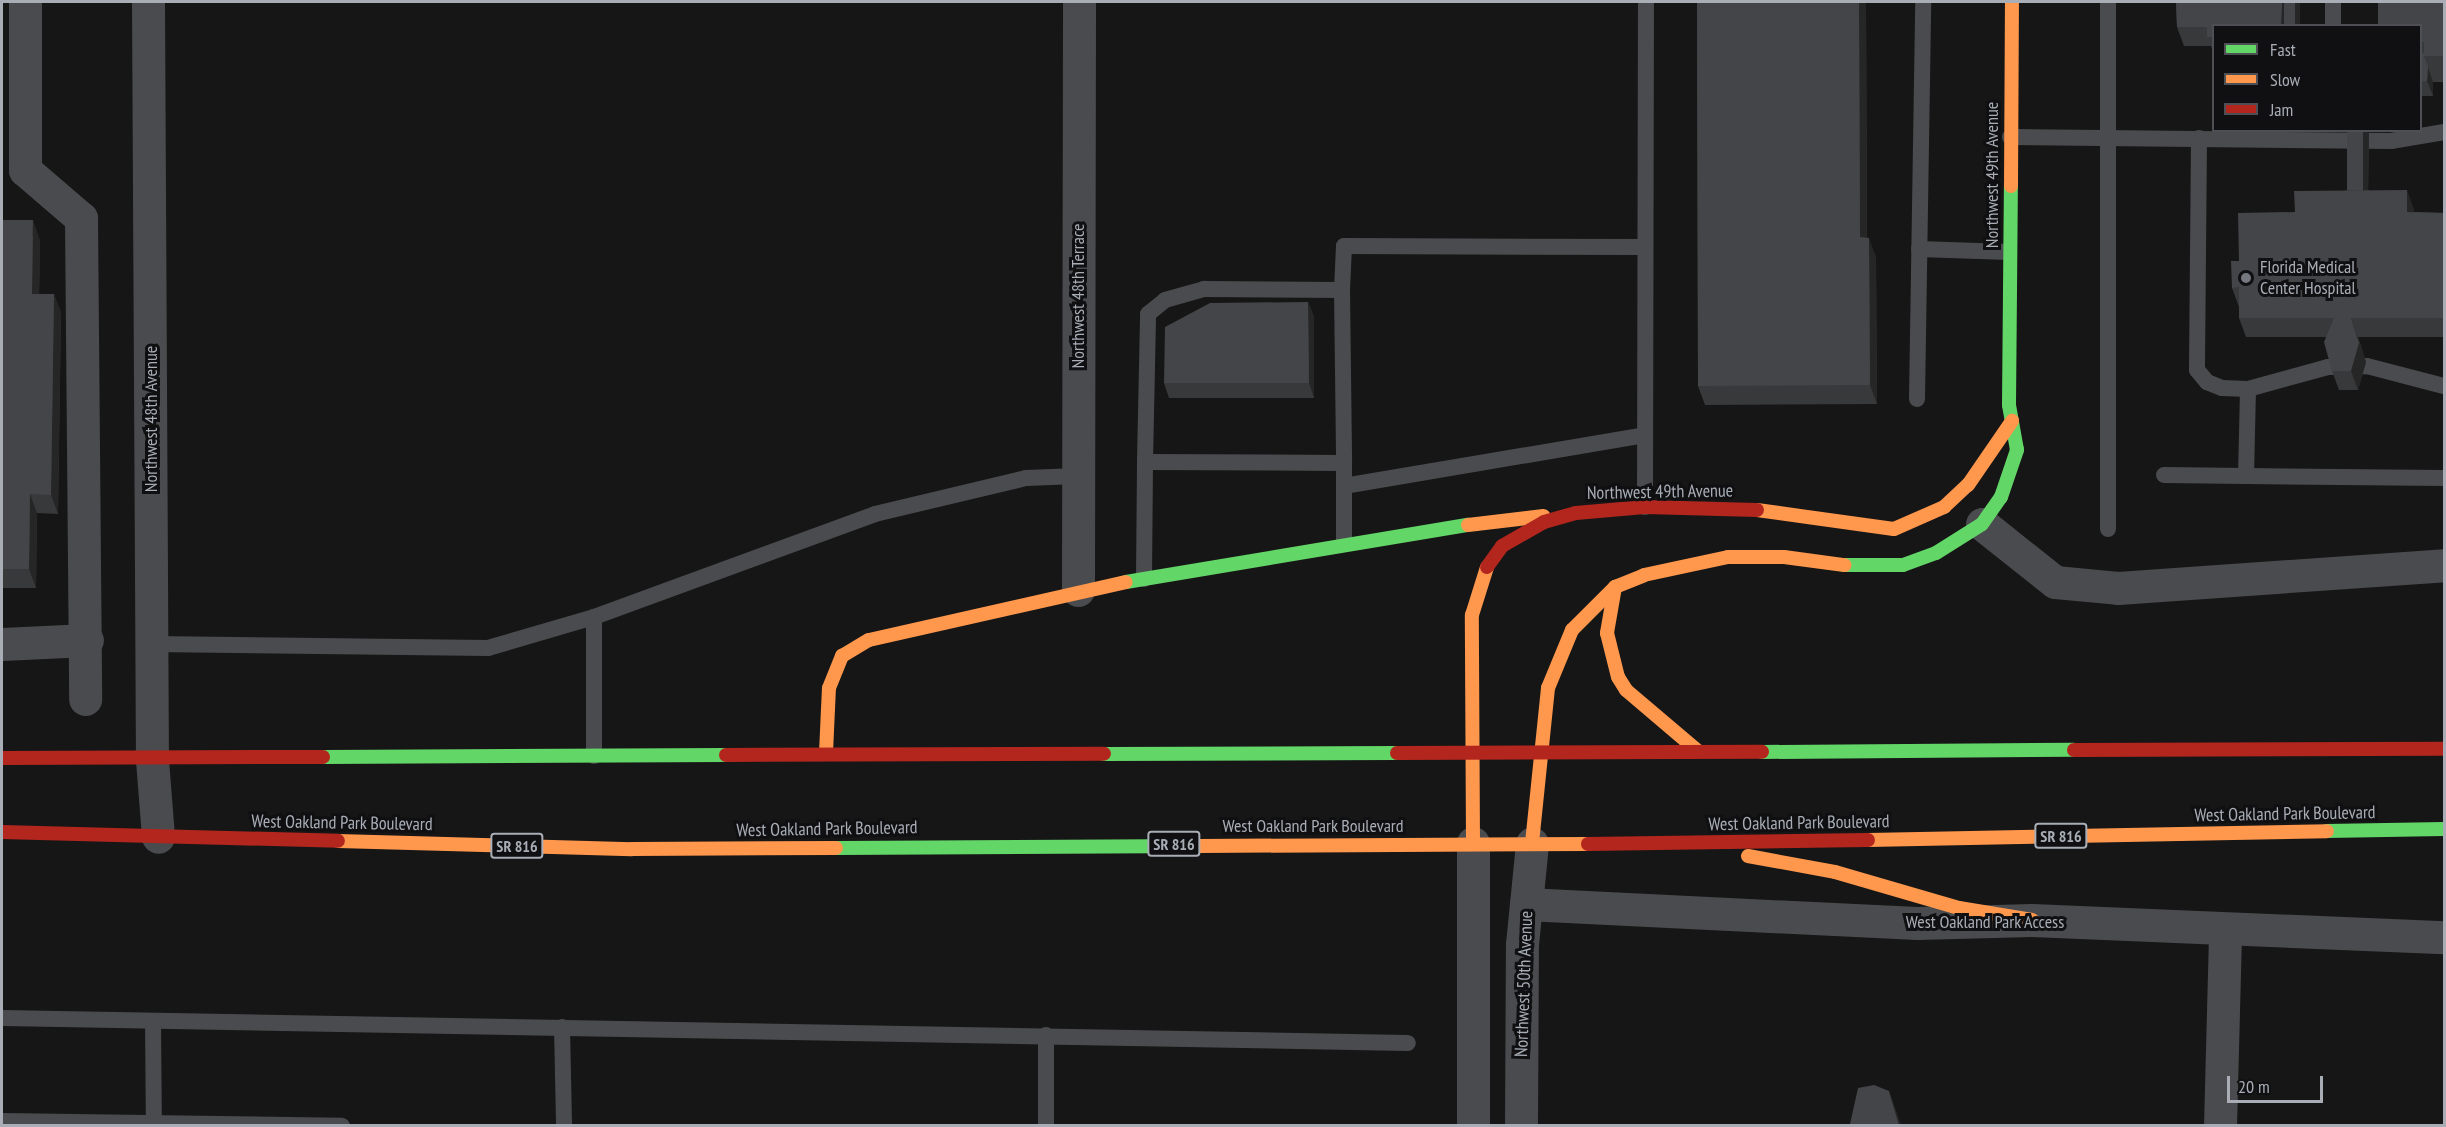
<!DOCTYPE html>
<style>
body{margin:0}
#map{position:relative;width:2446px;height:1127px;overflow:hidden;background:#161616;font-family:"PT Sans Narrow",sans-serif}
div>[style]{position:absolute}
.lane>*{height:16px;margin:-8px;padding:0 8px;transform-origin:8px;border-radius:8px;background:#4a4b4e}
.street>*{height:33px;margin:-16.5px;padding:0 16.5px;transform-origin:16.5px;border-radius:16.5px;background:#4a4b4e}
.fast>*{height:14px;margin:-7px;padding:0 7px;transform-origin:7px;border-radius:7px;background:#63d668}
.slow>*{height:14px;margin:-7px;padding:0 7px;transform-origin:7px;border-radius:7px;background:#ff974d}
.jam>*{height:14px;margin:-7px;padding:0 7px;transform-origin:7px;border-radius:7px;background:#b3261e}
.wall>*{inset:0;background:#38393b}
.shaded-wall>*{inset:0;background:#262627}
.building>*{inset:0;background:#444548}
.dots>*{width:16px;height:16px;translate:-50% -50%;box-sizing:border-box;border:3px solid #101012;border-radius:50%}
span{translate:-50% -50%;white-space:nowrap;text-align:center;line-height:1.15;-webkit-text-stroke:6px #101012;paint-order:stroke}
.shield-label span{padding:2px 4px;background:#101012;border:2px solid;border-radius:4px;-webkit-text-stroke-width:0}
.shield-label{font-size:16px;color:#a8adb6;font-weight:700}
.street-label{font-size:18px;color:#a8adb6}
.poi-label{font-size:18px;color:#a8adb6}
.left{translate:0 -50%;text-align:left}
.frame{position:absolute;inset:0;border:3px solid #a8adb6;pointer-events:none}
.legend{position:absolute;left:2212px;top:24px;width:210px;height:108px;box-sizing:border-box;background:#101012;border:2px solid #4d4f54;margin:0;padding:8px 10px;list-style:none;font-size:18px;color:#a8adb6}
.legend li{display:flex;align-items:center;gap:12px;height:30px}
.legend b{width:30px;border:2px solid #4d4f54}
.scale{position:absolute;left:2227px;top:1076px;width:96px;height:27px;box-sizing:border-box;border:3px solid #a8adb6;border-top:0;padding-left:8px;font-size:18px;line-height:21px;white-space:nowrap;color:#a8adb6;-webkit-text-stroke:4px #101012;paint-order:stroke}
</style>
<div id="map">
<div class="lane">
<div style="left:2333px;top:2px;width:24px;rotate:90deg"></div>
<div style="left:2010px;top:137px;width:381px;rotate:0.6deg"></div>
<div style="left:2391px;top:141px;width:54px;rotate:-9.6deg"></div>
<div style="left:2199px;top:138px;width:232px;rotate:90.5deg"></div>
<div style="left:2197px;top:370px;width:16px;rotate:50deg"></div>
<div style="left:2207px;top:382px;width:16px;rotate:22deg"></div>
<div style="left:2222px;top:388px;width:26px;rotate:2deg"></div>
<div style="left:2248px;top:389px;width:83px;rotate:-15.4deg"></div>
<div style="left:2328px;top:367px;width:39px;rotate:-1deg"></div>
<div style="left:2367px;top:366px;width:80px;rotate:14.6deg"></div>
<div style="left:1919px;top:249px;width:90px;rotate:1.9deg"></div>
<div style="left:1342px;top:290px;width:44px;rotate:-87.4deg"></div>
<div style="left:1344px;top:246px;width:301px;rotate:0.2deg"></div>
<div style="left:2248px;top:389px;width:87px;rotate:91.3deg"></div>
<div style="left:2246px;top:476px;width:198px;rotate:0.6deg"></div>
<div style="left:1917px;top:399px;width:397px;rotate:-89.1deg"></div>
<div style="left:1344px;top:463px;width:199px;rotate:-179.7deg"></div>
<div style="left:1145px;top:462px;width:148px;rotate:-88.8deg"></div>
<div style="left:1148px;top:314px;width:22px;rotate:-39deg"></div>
<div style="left:1165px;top:300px;width:41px;rotate:-15.8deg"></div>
<div style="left:1204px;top:289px;width:138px;rotate:0.4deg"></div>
<div style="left:1342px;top:290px;width:173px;rotate:89.3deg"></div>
<div style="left:1344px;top:463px;width:81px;rotate:90deg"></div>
<div style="left:2164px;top:475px;width:82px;rotate:0.7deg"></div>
<div style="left:1344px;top:486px;width:305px;rotate:-9.6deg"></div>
<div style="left:1645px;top:507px;width:505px;rotate:-89.89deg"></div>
<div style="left:2108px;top:529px;width:527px;rotate:-90deg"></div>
<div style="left:1144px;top:579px;width:117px;rotate:-89.5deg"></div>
<div style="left:152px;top:644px;width:336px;rotate:0.7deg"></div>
<div style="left:488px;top:648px;width:110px;rotate:-16.3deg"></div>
<div style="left:594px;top:756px;width:139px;rotate:-90deg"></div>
<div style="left:594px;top:617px;width:299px;rotate:-20.1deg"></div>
<div style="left:875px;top:514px;width:155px;rotate:-13.4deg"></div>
<div style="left:1026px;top:478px;width:52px;rotate:-2.2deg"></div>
<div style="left:2px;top:1018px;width:1406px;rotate:1.02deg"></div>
<div style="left:153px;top:1021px;width:105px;rotate:89.5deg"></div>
<div style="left:562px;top:1027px;width:99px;rotate:88.8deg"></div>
<div style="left:2px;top:1121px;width:340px;rotate:0.8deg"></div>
<div style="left:1046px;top:1126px;width:91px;rotate:-90deg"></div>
</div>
<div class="street">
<div style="left:25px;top:2px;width:168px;rotate:90deg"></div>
<div style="left:25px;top:170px;width:74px;rotate:40.6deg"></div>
<div style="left:81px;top:218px;width:481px;rotate:89.5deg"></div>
<div style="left:148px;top:2px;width:758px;rotate:89.7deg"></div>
<div style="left:152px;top:760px;width:77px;rotate:85.5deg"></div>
<div style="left:1982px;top:524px;width:93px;rotate:38.5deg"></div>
<div style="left:2055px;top:582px;width:63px;rotate:5.4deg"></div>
<div style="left:2118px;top:588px;width:327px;rotate:-4deg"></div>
<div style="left:1078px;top:590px;width:588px;rotate:-89.9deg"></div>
<div style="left:2px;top:644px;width:85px;rotate:-2.7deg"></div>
<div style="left:1473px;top:843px;width:283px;rotate:90deg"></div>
<div style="left:1526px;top:904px;width:391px;rotate:2.8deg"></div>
<div style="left:1917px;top:923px;width:115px;rotate:-1.5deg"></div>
<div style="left:2032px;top:920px;width:412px;rotate:2.4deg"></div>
<div style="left:1521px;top:1126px;width:182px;rotate:-89.7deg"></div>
<div style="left:1522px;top:944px;width:101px;rotate:-84.3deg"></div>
<div style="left:2220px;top:1126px;width:197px;rotate:-88.5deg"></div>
</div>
<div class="fast">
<div style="left:1844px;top:565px;width:59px"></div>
<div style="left:1903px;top:565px;width:35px;rotate:-20deg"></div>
<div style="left:1936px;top:553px;width:54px;rotate:-32.2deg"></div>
<div style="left:1982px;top:524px;width:33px;rotate:-55deg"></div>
<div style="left:2001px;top:497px;width:50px;rotate:-71.2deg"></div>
<div style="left:2017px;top:450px;width:46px;rotate:-100.1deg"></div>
<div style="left:2009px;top:405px;width:219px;rotate:-89.5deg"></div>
<div style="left:1126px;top:582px;width:347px;rotate:-9.5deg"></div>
<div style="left:1762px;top:752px;width:312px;rotate:-0.4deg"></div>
<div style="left:1104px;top:754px;width:293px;rotate:-0.2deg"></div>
<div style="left:323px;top:757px;width:403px;rotate:-0.3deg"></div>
<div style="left:2327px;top:831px;width:117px;rotate:-1deg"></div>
<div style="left:836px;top:848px;width:363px;rotate:-0.3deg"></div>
</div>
<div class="slow">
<div style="left:2011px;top:186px;width:184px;rotate:-89.7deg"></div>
<div style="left:1757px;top:510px;width:138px;rotate:7.9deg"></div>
<div style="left:1894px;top:529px;width:55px;rotate:-23.7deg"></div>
<div style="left:1944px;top:507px;width:33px;rotate:-43deg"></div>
<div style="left:1968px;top:485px;width:78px;rotate:-55.5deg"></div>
<div style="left:1468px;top:525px;width:76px;rotate:-6.8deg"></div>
<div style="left:1615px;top:587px;width:47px;rotate:99.9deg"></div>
<div style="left:1607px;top:633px;width:45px;rotate:76deg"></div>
<div style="left:1618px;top:677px;width:15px;rotate:58deg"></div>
<div style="left:1626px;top:690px;width:94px;rotate:40.3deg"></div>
<div style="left:826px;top:753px;width:65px;rotate:-87.4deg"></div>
<div style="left:829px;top:688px;width:35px;rotate:-68deg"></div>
<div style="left:842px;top:656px;width:31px;rotate:-31deg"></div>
<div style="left:869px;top:640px;width:263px;rotate:-12.7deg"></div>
<div style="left:1868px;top:840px;width:459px;rotate:-1.1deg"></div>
<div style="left:338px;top:841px;width:294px;rotate:1.6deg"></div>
<div style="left:632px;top:849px;width:204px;rotate:-0.3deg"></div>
<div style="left:1473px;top:843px;width:228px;rotate:-90.3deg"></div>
<div style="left:1472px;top:615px;width:50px;rotate:-72.6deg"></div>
<div style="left:1532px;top:843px;width:156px;rotate:-84.1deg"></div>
<div style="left:1548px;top:688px;width:63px;rotate:-67.5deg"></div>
<div style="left:1572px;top:630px;width:61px;rotate:-45deg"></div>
<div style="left:1615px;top:587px;width:31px;rotate:-22deg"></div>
<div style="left:1644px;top:575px;width:86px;rotate:-12.1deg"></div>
<div style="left:1728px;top:557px;width:56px"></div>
<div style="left:1784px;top:557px;width:61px;rotate:7.6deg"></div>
<div style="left:1199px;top:846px;width:389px;rotate:-0.3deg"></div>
<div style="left:1748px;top:856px;width:88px;rotate:10.4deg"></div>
<div style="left:1835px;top:872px;width:129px;rotate:16.2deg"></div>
<div style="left:1959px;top:908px;width:74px;rotate:9.3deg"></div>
</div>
<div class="jam">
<div style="left:1487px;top:567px;width:26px;rotate:-54deg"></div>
<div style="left:1502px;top:546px;width:48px;rotate:-29.7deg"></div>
<div style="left:1544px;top:522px;width:33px;rotate:-16deg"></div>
<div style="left:1576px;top:513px;width:69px;rotate:-5deg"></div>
<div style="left:1645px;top:507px;width:112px;rotate:1.5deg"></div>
<div style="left:2074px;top:750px;width:370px;rotate:-0.2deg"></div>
<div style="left:1397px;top:753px;width:365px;rotate:-0.2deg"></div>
<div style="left:726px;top:755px;width:378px;rotate:-0.2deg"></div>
<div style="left:2px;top:758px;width:321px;rotate:-0.2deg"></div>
<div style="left:2px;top:832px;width:336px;rotate:1.5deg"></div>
<div style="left:1588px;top:844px;width:280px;rotate:-0.8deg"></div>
</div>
<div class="wall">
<div style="clip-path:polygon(1697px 2px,1866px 2px,1867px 238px,1876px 257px,1877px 404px,1705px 405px,1698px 386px)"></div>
<div style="clip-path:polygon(2176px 2px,2300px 2px,2300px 26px,2214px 26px,2214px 54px,2211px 46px,2184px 46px,2177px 27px)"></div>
<div style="clip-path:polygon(2445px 2px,2445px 82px,2433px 82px,2433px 96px,2421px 96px,2421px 26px)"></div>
<div style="clip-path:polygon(2347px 130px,2369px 130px,2368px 190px,2414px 209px,2414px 212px,2445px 213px,2445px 337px,2358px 337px,2366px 362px,2358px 390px,2339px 390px,2332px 371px,2326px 337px,2246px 337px,2239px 318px,2239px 307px,2232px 288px,2239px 261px,2295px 212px,2347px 190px)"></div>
<div style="clip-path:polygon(2px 220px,40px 240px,39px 294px,54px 294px,61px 313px,58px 514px,37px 513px,36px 588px,2px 588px)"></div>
<div style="clip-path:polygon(1308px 302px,1314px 317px,1314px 398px,1169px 398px,1164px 383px)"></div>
</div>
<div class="shaded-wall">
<div style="clip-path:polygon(1859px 2px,1866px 2px,1867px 256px,1860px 237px)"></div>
<div style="clip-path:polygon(2282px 2px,2289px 2px,2289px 26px,2281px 26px)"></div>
<div style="clip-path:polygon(2295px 2px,2300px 2px,2300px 26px,2295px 26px)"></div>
<div style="clip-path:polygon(2428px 67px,2433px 82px,2433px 96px,2427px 81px)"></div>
<div style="clip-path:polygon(2363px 130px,2369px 130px,2368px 209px,2363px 194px)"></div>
<div style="clip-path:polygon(2407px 190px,2414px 209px,2414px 231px,2407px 212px)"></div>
<div style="clip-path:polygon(33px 220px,40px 240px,39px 313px,32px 294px)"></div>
<div style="clip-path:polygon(1869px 238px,1876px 257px,1877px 404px,1870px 385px)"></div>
<div style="clip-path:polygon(54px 294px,61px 313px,58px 514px,51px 495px)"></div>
<div style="clip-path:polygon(1308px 302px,1314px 317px,1314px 398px,1309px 383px)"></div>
<div style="clip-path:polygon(2351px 318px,2366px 362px,2358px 390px,2351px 371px)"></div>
<div style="clip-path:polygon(30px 494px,37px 513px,36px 588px,29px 569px)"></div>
<div style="clip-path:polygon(1889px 1091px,1896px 1110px,1901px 1125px,1899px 1125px)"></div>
</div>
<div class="building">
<div style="clip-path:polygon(1697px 2px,1859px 2px,1860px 237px,1869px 238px,1870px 385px,1698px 386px)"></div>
<div style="clip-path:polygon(2176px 2px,2282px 2px,2281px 26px,2214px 26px,2214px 37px,2207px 37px,2207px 27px,2177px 27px)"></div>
<div style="clip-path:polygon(2284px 2px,2295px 2px,2295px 26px,2284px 26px)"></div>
<div style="clip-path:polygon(2378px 2px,2445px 2px,2445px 56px,2424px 56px,2424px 42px,2421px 42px,2421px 26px,2378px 26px)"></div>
<div style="clip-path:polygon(2421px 53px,2424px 53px,2424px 56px,2428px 67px,2427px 81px,2421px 81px)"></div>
<div style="clip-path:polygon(2347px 130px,2363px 130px,2363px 190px,2347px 190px)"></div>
<div style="clip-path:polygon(2407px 190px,2407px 212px,2445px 213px,2445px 318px,2351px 318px,2359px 343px,2351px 371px,2332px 371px,2324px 342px,2334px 318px,2239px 318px,2239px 287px,2232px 288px,2231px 261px,2239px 261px,2238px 213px,2295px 212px,2294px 191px)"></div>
<div style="clip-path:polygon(2px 220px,33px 220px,32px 294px,54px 294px,51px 495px,30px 494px,29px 569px,2px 569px)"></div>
<div style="clip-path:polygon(1308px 302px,1309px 383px,1164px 383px,1165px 327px,1210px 303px)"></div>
<div style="clip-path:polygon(1874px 1085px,1889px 1091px,1899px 1125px,1902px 1125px,1843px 1125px,1850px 1124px,1858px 1088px)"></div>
</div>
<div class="dots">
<div style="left:2246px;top:278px;background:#75787e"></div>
</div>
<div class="shield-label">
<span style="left:2061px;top:836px">SR 816</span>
<span style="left:1174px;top:844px">SR 816</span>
<span style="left:517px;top:846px">SR 816</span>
</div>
<div class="street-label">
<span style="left:1992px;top:175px;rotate:-90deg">Northwest 49th Avenue</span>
<span style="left:1078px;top:296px;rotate:-90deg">Northwest 48th Terrace</span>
<span style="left:151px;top:419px;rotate:-90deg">Northwest 48th Avenue</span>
<span style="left:1660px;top:492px;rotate:-1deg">Northwest 49th Avenue</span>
<span style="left:2285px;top:814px;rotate:-1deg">West Oakland Park Boulevard</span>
<span style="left:342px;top:823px;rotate:1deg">West Oakland Park Boulevard</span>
<span style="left:1799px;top:823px;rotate:-1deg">West Oakland Park Boulevard</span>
<span style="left:1313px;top:826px">West Oakland Park Boulevard</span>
<span style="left:827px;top:829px;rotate:-1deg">West Oakland Park Boulevard</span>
<span style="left:1985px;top:922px">West Oakland Park Access</span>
<span style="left:1524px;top:984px;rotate:-88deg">Northwest 50th Avenue</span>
</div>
<div class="poi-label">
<span class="left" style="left:2260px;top:278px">Florida Medical<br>Center Hospital</span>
</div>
<div class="frame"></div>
<ul class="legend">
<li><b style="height:8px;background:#63d668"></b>Fast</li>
<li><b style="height:8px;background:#ff974d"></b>Slow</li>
<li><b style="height:8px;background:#b3261e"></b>Jam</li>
</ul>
<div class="scale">20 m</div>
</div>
